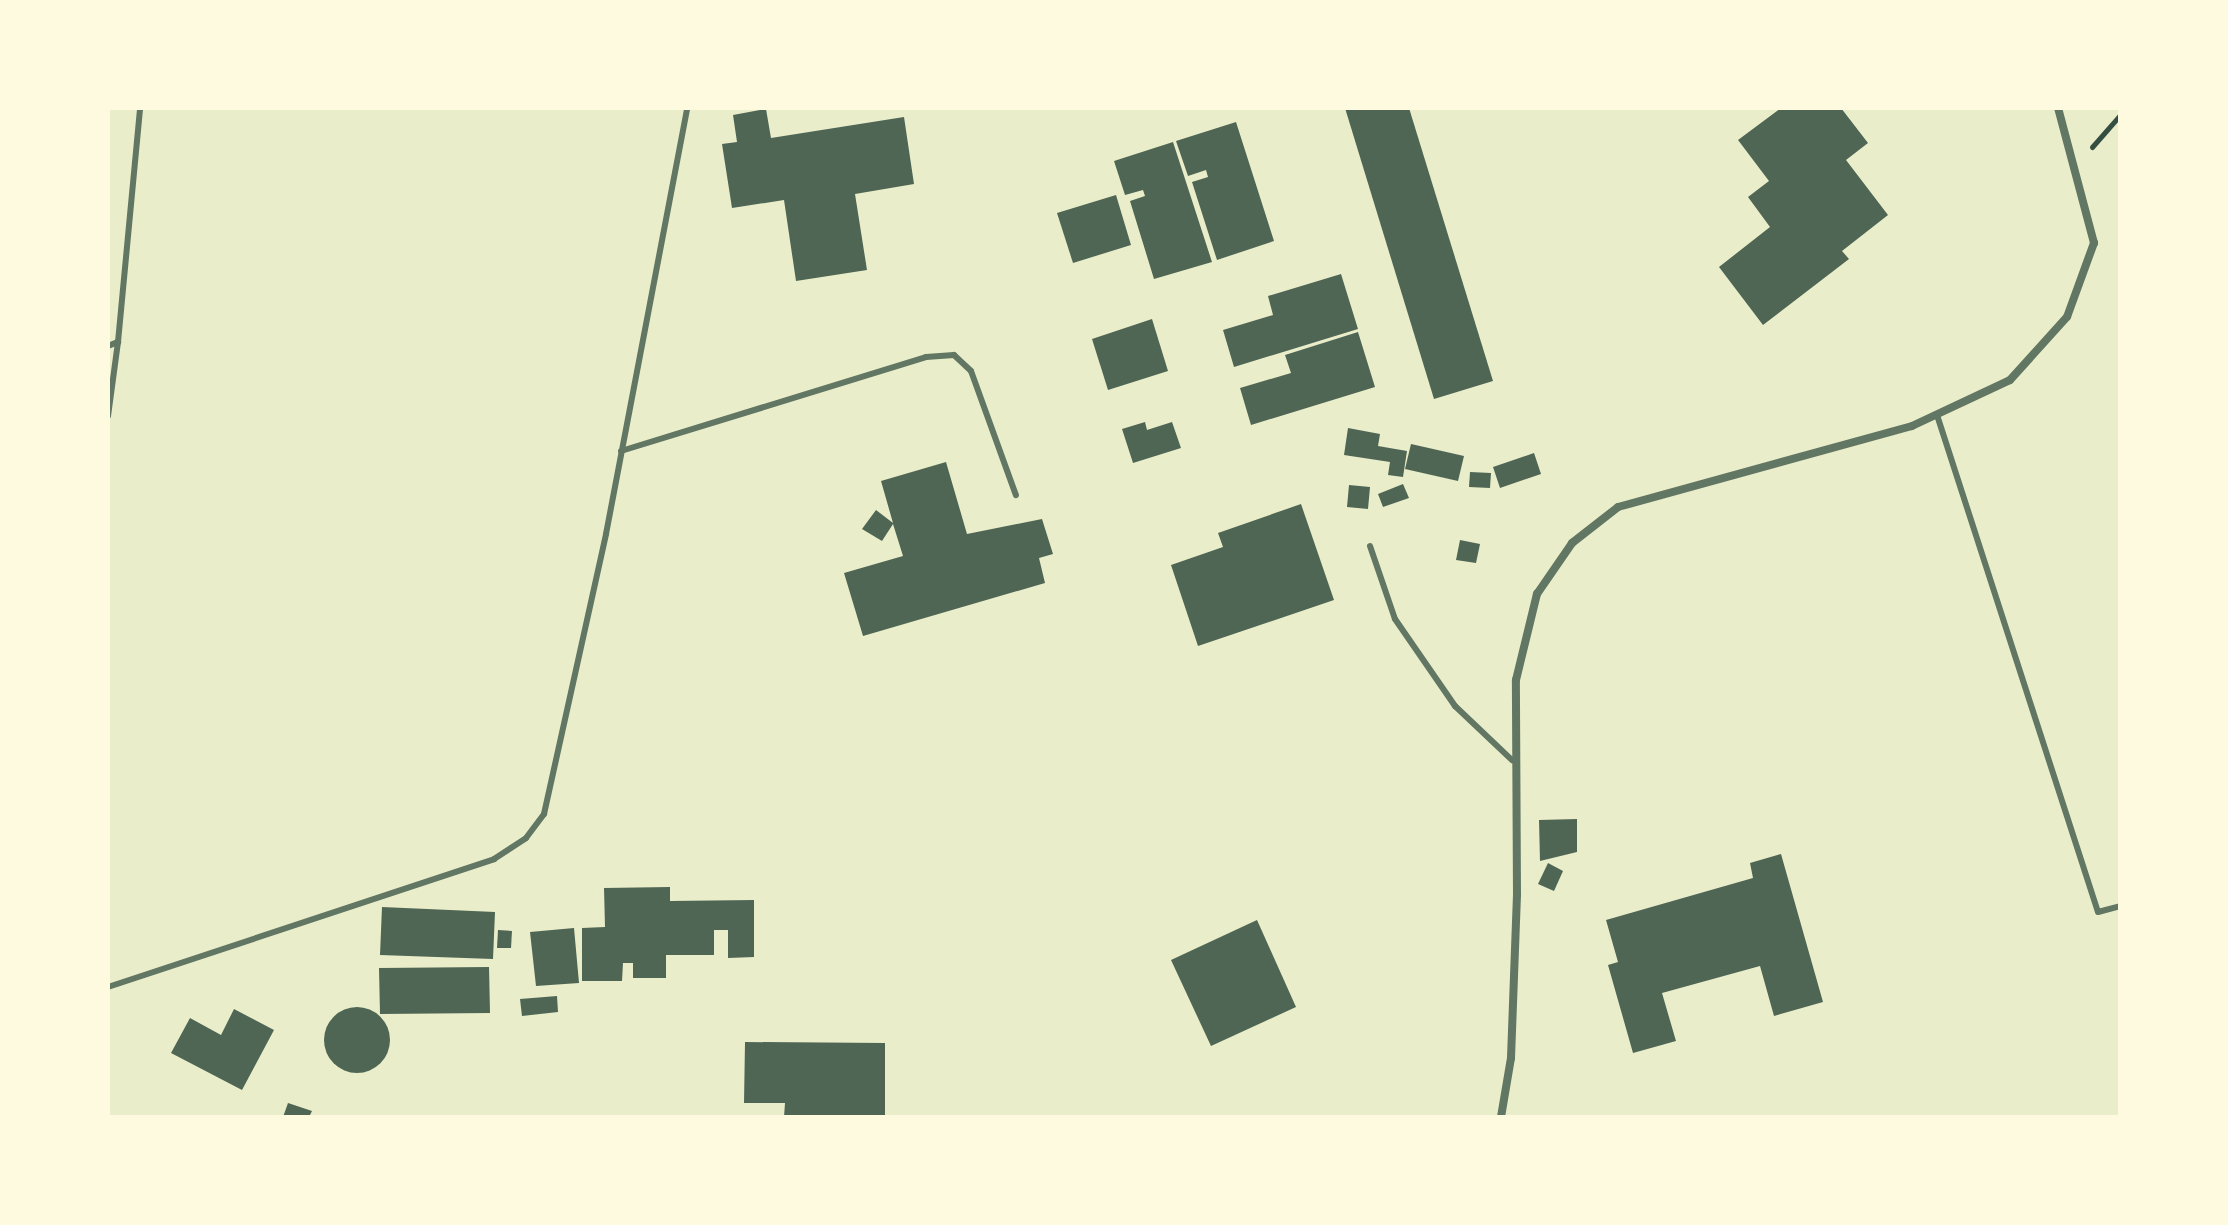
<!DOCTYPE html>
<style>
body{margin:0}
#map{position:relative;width:2228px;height:1225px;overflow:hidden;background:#e9edc9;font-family:"DejaVu Sans",sans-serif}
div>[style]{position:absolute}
.building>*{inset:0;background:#4f6655}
.round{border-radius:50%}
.path>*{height:5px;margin:-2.5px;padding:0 2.5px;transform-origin:2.5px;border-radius:2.5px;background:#344e41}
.service>*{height:6px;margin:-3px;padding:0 3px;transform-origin:3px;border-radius:3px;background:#617663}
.minor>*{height:8px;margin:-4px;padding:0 4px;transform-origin:4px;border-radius:4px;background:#617663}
span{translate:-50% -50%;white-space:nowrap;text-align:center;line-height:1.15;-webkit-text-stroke:6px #fefae0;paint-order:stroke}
.frame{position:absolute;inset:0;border:110px solid #fefae0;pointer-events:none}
</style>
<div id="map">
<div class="building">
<div style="clip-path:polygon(1345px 108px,1409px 108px,1493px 381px,1434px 399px)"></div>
<div style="clip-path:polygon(1781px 108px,1841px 108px,1868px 143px,1846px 160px,1888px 215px,1842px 251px,1849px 259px,1763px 325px,1719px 267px,1770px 227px,1748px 197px,1769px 181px,1738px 140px)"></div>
<div style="clip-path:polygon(766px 109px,771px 138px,904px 117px,914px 184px,855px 194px,867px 270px,796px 281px,784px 200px,732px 208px,722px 144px,737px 142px,733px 115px)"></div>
<div style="clip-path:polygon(1236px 122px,1274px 241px,1217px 260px,1192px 182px,1208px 177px,1206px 170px,1188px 176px,1176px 141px)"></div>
<div style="clip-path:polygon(1173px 142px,1212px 262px,1154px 279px,1130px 201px,1145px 196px,1143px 190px,1125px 195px,1114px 161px)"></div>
<div style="clip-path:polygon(1116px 195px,1131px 245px,1073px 263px,1057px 213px)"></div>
<div style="clip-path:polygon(1341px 274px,1358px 329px,1234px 367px,1223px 330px,1273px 315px,1268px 296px)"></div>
<div style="clip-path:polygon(1152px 319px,1168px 371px,1108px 390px,1092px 339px)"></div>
<div style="clip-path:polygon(1358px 332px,1375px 387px,1251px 425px,1240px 388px,1291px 373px,1285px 355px)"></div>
<div style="clip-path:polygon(1145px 422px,1147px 430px,1172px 422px,1181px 448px,1133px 463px,1122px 429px)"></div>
<div style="clip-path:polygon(1348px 428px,1380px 434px,1378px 446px,1407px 451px,1403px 477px,1388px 475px,1390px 462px,1344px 455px)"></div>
<div style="clip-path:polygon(1411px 444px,1464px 456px,1458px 481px,1405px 469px)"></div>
<div style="clip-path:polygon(1534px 453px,1541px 474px,1500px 488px,1493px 467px)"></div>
<div style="clip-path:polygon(946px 462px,967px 534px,1042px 519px,1053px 554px,1039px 558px,1045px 583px,863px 636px,844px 573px,903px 556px,893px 524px,882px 541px,862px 529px,876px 510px,893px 523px,881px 481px)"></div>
<div style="clip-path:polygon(1470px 472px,1491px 473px,1490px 488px,1469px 487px)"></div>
<div style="clip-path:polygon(1403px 484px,1409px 498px,1383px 507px,1378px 494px)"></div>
<div style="clip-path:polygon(1349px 485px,1370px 487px,1368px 509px,1347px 507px)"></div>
<div style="clip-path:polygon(1301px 504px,1334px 600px,1198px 646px,1171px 565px,1223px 547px,1218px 533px)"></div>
<div style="clip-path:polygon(1460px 540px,1480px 544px,1476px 563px,1456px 560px)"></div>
<div style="clip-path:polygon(1577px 819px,1577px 852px,1540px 861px,1539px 820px)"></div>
<div style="clip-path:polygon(1781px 854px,1823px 1002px,1774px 1016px,1760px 966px,1662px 993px,1676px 1041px,1633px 1053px,1608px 965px,1618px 962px,1606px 920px,1753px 878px,1750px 863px)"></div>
<div style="clip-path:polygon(1548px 863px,1563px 871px,1554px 891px,1538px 884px)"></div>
<div style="clip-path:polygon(670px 887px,670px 901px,754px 900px,754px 957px,728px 958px,728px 930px,714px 930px,714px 955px,666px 955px,666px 978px,633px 978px,633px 963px,623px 963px,622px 981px,582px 981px,582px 928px,605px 927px,604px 888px)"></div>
<div style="clip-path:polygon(382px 907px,495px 912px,493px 959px,380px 955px)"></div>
<div style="clip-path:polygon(1257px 920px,1296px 1007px,1211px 1046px,1171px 960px)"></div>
<div style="clip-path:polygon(574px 928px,579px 983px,536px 986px,530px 932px)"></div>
<div style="clip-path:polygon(498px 930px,512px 931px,511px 948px,497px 948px)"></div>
<div style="clip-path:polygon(489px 967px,490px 1013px,380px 1014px,379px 968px)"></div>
<div style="clip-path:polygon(557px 996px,558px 1012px,522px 1016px,520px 999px)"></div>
<div class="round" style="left:324px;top:1007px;width:66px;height:66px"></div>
<div style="clip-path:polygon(234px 1009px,274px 1030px,242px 1090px,171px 1053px,190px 1018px,221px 1035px)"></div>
<div style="clip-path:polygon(745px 1042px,885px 1043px,885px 1117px,784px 1117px,785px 1103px,744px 1103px)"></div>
<div style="clip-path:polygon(288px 1103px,312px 1111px,309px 1117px,283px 1117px)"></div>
</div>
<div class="path">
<div style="left:2092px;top:147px;width:43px;rotate:-48.8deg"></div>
</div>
<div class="service">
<div style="left:108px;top:346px;width:11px;rotate:-22deg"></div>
<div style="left:118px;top:342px;width:235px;rotate:-84.6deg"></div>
<div style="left:1937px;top:415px;width:522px;rotate:72.05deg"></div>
<div style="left:2098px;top:912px;width:23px;rotate:-15deg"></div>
<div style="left:108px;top:416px;width:75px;rotate:-82.3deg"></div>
<div style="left:621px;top:451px;width:319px;rotate:-17.1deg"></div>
<div style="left:926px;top:357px;width:28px;rotate:-4deg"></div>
<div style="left:954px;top:355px;width:23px;rotate:43deg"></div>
<div style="left:971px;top:371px;width:132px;rotate:70.1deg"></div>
<div style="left:1370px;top:546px;width:77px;rotate:71.1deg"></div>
<div style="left:1395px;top:619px;width:106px;rotate:55.4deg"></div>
<div style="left:1455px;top:706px;width:79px;rotate:43.5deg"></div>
<div style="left:108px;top:987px;width:407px;rotate:-18.3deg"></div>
<div style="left:494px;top:859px;width:38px;rotate:-33deg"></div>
<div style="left:526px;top:838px;width:30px;rotate:-53deg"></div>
<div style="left:544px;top:814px;width:287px;rotate:-77.5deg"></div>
<div style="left:606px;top:534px;width:434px;rotate:-79.2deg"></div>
</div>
<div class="minor">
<div style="left:1501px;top:1117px;width:60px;rotate:-80.4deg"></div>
<div style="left:1511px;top:1058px;width:163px;rotate:-87.9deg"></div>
<div style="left:1517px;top:895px;width:215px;rotate:-90.3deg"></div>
<div style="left:1516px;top:680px;width:89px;rotate:-76.3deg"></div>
<div style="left:1537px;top:594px;width:62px;rotate:-55.5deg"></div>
<div style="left:1572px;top:543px;width:58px;rotate:-38deg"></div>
<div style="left:1618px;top:507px;width:305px;rotate:-15.4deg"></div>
<div style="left:1912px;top:426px;width:108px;rotate:-25.1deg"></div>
<div style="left:2010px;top:380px;width:85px;rotate:-47.9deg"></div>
<div style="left:2067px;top:317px;width:79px;rotate:-70deg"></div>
<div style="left:2094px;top:243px;width:140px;rotate:-104.9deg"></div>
</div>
<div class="frame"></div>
</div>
